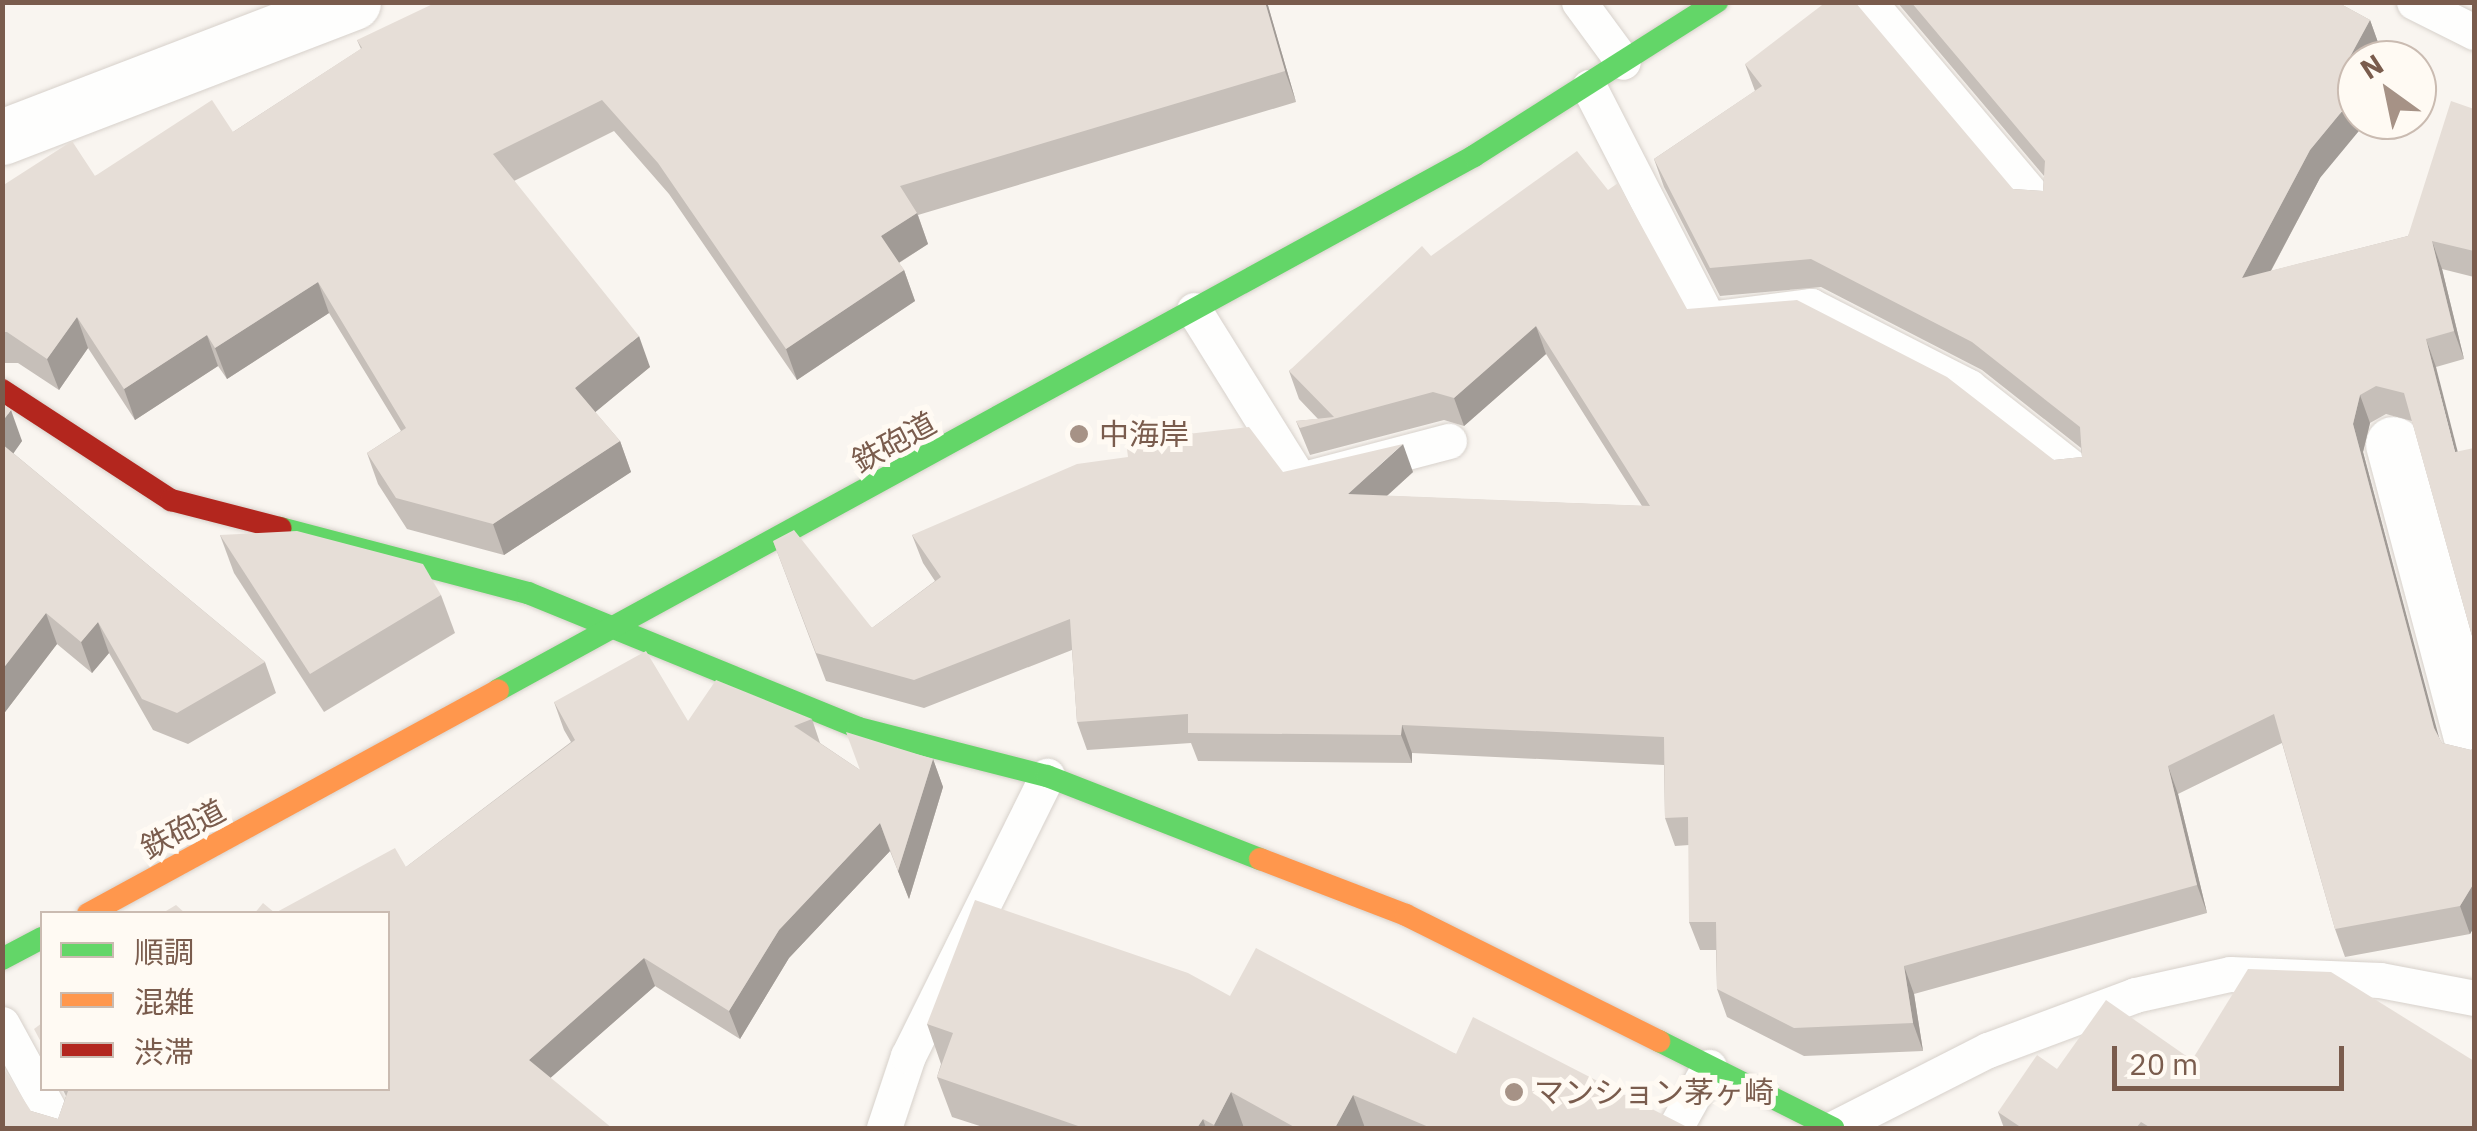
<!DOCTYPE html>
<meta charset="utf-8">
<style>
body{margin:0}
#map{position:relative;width:2477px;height:1131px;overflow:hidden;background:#f9f5f0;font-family:"IBM Plex Sans","Noto Sans JP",sans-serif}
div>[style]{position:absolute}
.roads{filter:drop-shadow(0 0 2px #d7d1cb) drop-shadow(0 0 2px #d7d1cb)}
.lane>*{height:35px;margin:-17.5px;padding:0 17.5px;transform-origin:17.5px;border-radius:17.5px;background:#fefefd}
.street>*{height:55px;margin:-27.5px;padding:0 27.5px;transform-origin:27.5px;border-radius:27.5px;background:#fefefd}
.fast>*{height:22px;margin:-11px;padding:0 11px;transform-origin:11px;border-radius:11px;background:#63d668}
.slow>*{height:22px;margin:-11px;padding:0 11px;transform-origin:11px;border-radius:11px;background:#ff974d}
.jam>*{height:22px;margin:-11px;padding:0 11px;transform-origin:11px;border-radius:11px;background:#b3261e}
.wall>*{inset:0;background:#c6bfb9}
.shaded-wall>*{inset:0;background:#a19b96}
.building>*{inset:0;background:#e6ded7}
.dots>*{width:28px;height:28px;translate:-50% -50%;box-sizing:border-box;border:5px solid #fffaf3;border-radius:50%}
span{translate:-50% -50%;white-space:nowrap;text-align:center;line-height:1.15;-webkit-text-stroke:10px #fffaf3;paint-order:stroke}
.poi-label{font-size:30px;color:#7a5c4d}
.left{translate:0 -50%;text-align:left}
.street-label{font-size:30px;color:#7a5c4d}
.frame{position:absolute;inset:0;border:5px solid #7a5c4d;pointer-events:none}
.legend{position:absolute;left:40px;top:911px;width:350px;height:180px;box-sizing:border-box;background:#fffaf3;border:2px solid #cabbb1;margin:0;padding:12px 18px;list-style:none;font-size:30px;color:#7a5c4d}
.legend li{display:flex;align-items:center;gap:20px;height:50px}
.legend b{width:50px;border:2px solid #cabbb1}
.north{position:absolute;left:2337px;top:40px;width:100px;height:100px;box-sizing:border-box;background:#fffaf3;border:2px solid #cabbb1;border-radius:50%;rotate:327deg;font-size:28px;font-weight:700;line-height:40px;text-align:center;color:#7a5c4d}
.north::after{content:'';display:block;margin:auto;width:35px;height:45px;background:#a69286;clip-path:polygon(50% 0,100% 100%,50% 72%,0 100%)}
.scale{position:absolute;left:2112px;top:1046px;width:232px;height:45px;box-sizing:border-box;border:5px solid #7a5c4d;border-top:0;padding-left:12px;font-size:30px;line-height:35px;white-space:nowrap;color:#7a5c4d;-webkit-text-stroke:8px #fffaf3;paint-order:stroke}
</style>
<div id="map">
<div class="roads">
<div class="lane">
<div style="left:1579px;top:2px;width:74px;rotate:53.7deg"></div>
<div style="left:1869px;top:2px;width:263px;rotate:49.8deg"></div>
<div style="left:2414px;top:2px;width:67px;rotate:26.6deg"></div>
<div style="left:1589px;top:87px;width:261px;rotate:62.8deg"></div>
<div style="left:1708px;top:319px;width:104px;rotate:-7.2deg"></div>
<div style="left:1811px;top:306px;width:178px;rotate:27.1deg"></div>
<div style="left:1969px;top:387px;width:136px;rotate:38.1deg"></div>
<div style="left:1194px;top:310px;width:200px;rotate:58.1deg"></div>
<div style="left:1300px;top:480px;width:154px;rotate:-14.7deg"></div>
<div style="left:2px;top:1024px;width:119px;rotate:61.3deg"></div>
<div style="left:884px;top:1128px;width:76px;rotate:-71.6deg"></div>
<div style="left:908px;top:1056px;width:313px;rotate:-63.6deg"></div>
<div style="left:1675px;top:1128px;width:70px;rotate:-60.9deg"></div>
<div style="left:1834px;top:1128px;width:173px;rotate:-26.9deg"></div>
<div style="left:1988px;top:1050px;width:157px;rotate:-20.5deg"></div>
<div style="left:2135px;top:995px;width:97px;rotate:-12.5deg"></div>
<div style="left:2230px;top:974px;width:150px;rotate:2.3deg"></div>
<div style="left:2380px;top:980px;width:96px;rotate:10.8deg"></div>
</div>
<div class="street">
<div style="left:2px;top:137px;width:376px;rotate:-21deg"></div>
<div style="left:2393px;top:444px;width:315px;rotate:75.1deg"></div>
</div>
<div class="fast">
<div style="left:280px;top:528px;width:256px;rotate:14.7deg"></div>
<div style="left:528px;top:593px;width:357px;rotate:22.2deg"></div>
<div style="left:858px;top:728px;width:195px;rotate:14.3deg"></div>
<div style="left:1047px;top:776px;width:229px;rotate:21.3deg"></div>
<div style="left:498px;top:690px;width:1113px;rotate:-28.68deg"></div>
<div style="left:1474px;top:156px;width:288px;rotate:-32.4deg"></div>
<div style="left:2px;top:959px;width:45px;rotate:-27.7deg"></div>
<div style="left:1659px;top:1041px;width:195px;rotate:26.6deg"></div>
</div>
<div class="slow">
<div style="left:1260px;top:859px;width:156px;rotate:21deg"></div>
<div style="left:1406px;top:915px;width:283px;rotate:26.5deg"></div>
<div style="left:88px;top:914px;width:467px;rotate:-28.6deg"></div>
</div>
<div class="jam">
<div style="left:2px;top:390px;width:202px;rotate:33.1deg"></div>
<div style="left:171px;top:500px;width:113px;rotate:14.4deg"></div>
</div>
</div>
<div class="wall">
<div style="clip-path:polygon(1267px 2px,1296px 102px,918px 215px,928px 244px,899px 263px,904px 270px,915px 301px,797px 380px,669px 194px,614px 131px,514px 181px,650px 367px,595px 412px,620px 441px,631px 472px,504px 555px,407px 529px,378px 484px,367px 453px,401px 431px,329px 313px,227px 379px,218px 366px,135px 420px,88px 348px,59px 390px,18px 363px,2px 363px,2px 186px,95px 176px,233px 132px,361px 49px,357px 40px)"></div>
<div style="clip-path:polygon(1897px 2px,2337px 2px,2370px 20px,2380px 48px,2373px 60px,2357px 60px,2320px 178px,2271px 271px,2408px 236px,2474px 109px,2474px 277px,2442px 269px,2464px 359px,2436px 367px,2474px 643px,2412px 421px,2386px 414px,2370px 423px,2363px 452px,2438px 736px,2442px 743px,2471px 750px,2474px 748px,2474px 927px,2470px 934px,2345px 957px,2335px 929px,2282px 743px,2178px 794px,2207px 913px,1914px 994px,1923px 1051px,1804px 1056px,1727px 1017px,1717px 989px,1716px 950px,1700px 950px,1689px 922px,1689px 845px,1675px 846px,1665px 818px,1664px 765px,1412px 753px,1412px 763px,1198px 761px,1191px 743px,1087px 750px,1077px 722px,1072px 650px,924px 708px,826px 681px,773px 541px,872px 628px,935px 581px,923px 563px,912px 535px,1283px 472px,1413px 472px,1387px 496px,1642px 506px,1546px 354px,1464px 426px,1444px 420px,1310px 455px,1296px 421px,1318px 419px,1299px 399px,1289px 371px,1431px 256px,1687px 309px,2054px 460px,2082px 457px,2081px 448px,1982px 370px,1821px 287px,1720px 296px,1664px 187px,1654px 159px,1755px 91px,1745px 64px,2013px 189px,2043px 191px,2044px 176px)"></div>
<div style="clip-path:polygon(2px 403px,22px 441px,13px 453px,265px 662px,276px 693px,188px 744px,153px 730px,109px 653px,92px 673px,57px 644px,2px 716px)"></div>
<div style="clip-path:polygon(220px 535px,441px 595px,455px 633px,324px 712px,234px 573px)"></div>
<div style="clip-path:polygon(554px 702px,688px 721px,812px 719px,820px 743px,860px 770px,933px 759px,943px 787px,909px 899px,890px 851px,789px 958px,740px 1039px,655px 986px,550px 1078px,2px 1128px,31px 1111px,58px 1119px,66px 1096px,62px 1088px,388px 1088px,275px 913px,406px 867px,571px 742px,564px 730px)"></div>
<div style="clip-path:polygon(1230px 996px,1456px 1054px,1689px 1128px,986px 1128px,952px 1117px,937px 1077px,941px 1064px,927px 1024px)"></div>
<div style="clip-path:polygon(2192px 1060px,2474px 1128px,2004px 1128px,1998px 1112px,2057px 1069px)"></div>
</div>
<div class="shaded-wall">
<div style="clip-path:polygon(1265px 2px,1267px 2px,1296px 102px,1285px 71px)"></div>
<div style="clip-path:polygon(2370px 20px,2380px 48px,2373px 60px,2357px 60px,2357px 90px,2345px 66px)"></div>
<div style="clip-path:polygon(2357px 93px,2357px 120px,2368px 120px,2320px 178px,2252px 306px,2242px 278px,2310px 150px)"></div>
<div style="clip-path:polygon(917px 213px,928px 244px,892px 267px,881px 236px)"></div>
<div style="clip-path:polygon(2432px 241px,2442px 269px,2464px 359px,2454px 331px)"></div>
<div style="clip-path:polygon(904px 270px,915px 301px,797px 380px,786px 349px)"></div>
<div style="clip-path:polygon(318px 282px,329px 313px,227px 379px,215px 348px)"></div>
<div style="clip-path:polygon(77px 317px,88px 348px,59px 390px,47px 359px)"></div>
<div style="clip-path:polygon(1536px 326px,1546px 354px,1464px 426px,1454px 398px)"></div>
<div style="clip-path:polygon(207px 335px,218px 366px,135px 420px,124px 389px)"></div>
<div style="clip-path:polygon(639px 336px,650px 367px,587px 419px,575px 388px)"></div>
<div style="clip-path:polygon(2426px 339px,2436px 367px,2465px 480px,2455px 452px)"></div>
<div style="clip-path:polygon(2360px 395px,2370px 423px,2363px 452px,2444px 756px,2434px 728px,2353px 424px)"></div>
<div style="clip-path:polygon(11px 410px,22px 441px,4px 467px,2px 422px)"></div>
<div style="clip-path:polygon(620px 441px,631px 472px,504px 555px,493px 524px)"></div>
<div style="clip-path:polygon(1403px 444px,1413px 472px,1358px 522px,1348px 494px)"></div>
<div style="clip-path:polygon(46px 613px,57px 644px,2px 716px,2px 670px)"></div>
<div style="clip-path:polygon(98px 622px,109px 653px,92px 673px,81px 642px)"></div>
<div style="clip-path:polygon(1402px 725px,1412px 753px,1412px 763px,1401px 735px)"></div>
<div style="clip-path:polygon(933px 759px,943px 787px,909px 899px,898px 871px)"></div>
<div style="clip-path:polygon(2168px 766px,2178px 794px,2207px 913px,2197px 885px)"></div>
<div style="clip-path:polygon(880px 823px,890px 851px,789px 958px,740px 1039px,729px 1011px,779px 930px)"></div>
<div style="clip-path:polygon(2474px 883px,2474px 927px,2470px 934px,2460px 906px)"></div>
<div style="clip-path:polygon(644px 958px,655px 986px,539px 1088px,529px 1060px)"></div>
<div style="clip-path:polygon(1904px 966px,1914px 994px,1923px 1051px,1913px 1023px)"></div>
<div style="clip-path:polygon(1231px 1092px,1244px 1128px,1216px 1128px,1214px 1125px)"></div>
<div style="clip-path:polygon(1353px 1095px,1365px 1128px,1335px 1128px)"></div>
<div style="clip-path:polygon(1203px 1119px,1206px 1128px,1197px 1128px)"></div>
</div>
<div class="building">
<div style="clip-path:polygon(437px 2px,1265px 2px,1285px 71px,900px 186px,917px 213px,881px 236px,904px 270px,786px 349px,658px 163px,602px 100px,493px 154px,639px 336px,575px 388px,620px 441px,493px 524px,396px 498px,367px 453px,406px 428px,318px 282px,215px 348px,207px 335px,124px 389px,77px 317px,47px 359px,7px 332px,2px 332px,2px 186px,72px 141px,95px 176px,212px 100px,233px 132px,362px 48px,357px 40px)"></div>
<div style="clip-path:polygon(1826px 2px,1855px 2px,2013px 189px,2043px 191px,2045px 161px,1911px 2px,2337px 2px,2370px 20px,2345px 66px,2357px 70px,2357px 93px,2310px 150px,2242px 278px,2408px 236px,2451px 101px,2474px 109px,2474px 251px,2432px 241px,2454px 331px,2426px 339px,2455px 452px,2474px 448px,2474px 643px,2404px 393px,2376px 386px,2360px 395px,2353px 424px,2434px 728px,2442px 743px,2471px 750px,2474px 748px,2474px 883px,2460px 906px,2335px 929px,2274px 714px,2168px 766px,2197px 885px,1904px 966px,1913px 1023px,1794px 1028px,1717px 989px,1716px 922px,1689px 922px,1688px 817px,1665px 818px,1664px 737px,1402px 725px,1401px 735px,1188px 733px,1188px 714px,1077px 722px,1070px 619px,914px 680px,816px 653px,773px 541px,794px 530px,872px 628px,941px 577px,912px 535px,1077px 464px,1128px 457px,1126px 441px,1249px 427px,1283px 472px,1403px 444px,1348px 494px,1650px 506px,1536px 326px,1454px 398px,1433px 392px,1300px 428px,1296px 421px,1334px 417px,1289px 371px,1422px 246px,1431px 256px,1577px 151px,1608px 190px,1618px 183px,1687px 309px,1797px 300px,1947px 377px,2054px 460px,2082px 457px,2080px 427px,1972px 342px,1811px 259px,1710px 268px,1654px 159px,1762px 86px,1745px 64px)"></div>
<div style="clip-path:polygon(2px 403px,11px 410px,2px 422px)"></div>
<div style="clip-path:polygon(2px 444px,265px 662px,177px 713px,142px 699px,98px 622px,81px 642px,46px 613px,2px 670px)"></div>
<div style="clip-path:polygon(297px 531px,423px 564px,441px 595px,310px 674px,220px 535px)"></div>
<div style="clip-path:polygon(646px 651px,688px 721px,716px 680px,812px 719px,794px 726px,860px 770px,846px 732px,933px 759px,898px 871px,880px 823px,779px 930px,729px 1011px,644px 958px,529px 1060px,612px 1128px,2px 1128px,2px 1066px,31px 1111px,58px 1119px,68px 1091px,67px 1088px,388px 1088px,388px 914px,254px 914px,263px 903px,275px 913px,395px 848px,406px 867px,575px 740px,554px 702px)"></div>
<div style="clip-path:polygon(975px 900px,1188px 973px,1230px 996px,1256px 948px,1456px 1054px,1473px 1017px,1689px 1128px,1431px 1128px,1353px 1095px,1335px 1128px,1296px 1128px,1231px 1092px,1214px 1125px,1203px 1119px,1197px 1128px,1080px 1128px,1081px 1127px,937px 1077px,953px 1033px,927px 1024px)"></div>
<div style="clip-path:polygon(176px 905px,186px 914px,161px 914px)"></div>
<div style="clip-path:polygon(2248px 969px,2331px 972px,2474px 1061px,2474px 1128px,2151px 1128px,2141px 1122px,2136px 1128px,2022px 1128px,1998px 1112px,2037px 1055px,2057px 1069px,2106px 1000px,2192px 1060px)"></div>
<div style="clip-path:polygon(42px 1023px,42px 1044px,34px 1029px)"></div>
</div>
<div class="dots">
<div style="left:1079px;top:434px;background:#a69286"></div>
<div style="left:1514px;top:1092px;background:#a69286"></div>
</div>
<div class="poi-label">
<span class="left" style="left:1099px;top:434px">中海岸</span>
<span class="left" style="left:1534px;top:1092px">マンション茅ヶ崎</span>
</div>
<div class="street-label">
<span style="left:894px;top:442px;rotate:-29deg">鉄砲道</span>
<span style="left:183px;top:829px;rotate:-28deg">鉄砲道</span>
</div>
<div class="frame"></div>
<ul class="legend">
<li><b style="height:12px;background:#63d668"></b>順調</li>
<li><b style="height:12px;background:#ff974d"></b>混雑</li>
<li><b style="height:12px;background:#b3261e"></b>渋滞</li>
</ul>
<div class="north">N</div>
<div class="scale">20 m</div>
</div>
